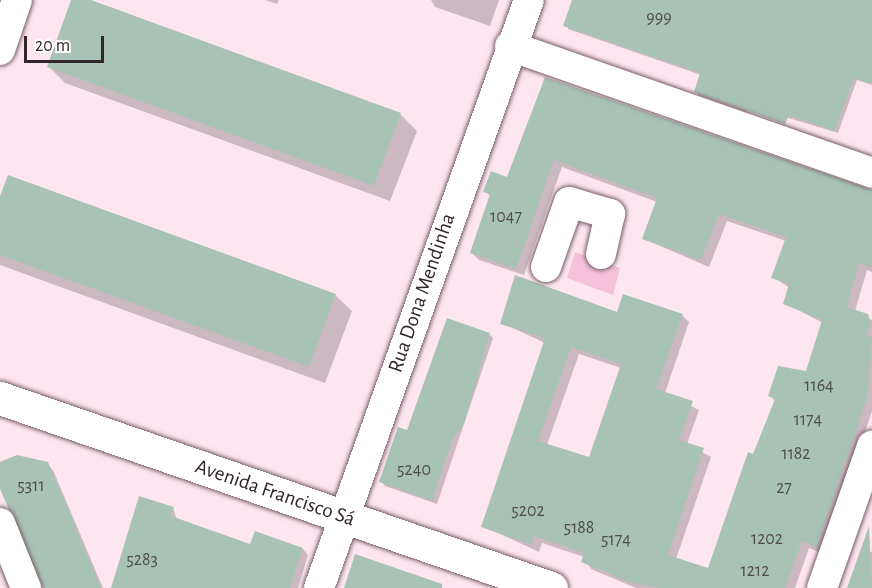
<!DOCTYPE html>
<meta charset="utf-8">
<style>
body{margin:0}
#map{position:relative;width:872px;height:588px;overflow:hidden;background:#fee6f0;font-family:"Alegreya Sans",sans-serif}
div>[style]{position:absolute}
.green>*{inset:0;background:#f5c2d9}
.shadow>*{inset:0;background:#0003}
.building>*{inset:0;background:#a8c3b5}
.roads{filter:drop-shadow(0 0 2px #765d68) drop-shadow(0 0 2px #765d68)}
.minor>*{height:30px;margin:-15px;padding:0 15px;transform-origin:15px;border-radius:15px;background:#fff}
.secondary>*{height:33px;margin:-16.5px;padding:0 16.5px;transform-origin:16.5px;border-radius:16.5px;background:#fff}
span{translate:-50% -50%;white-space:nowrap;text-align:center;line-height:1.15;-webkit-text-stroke:4.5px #fff;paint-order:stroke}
.number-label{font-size:18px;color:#4f4d4e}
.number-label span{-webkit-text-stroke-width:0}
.street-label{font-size:21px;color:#31262b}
.scale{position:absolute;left:24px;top:36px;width:80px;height:27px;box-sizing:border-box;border:3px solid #31262b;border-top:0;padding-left:8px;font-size:18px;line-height:21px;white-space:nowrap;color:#31262b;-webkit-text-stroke:4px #fff;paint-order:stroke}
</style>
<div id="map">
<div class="green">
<div style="clip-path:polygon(575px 252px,620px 268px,613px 295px,567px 278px)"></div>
</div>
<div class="shadow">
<div style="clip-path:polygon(73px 0,87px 0,400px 114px,417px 131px,390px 201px,65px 83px,49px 67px)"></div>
<div style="clip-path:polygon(265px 0,279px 0,277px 4px)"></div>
<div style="clip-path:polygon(431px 0,499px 0,490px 26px,435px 7px)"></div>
<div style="clip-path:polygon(574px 0,872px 0,872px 85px,857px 80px,838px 133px,749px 106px,747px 112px,698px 95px,701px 75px,568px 29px)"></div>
<div style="clip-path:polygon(evenodd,546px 78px,872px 190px,872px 272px,867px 270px,855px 311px,872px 320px,872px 411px,824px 554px,809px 548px,795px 588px,636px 588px,591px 569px,584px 557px,542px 543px,539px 552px,483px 526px,545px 343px,502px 323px,618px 314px,682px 315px,689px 322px,665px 393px,699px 410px,687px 444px,711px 457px,676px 559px,709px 570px,775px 401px,770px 395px,807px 373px,823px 323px,785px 303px,790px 288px,773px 277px,786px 241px,727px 221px,709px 267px,644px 239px,657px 202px,562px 167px,524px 275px,479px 260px,472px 253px,491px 197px,485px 191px,508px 179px,546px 78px,579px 354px,621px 368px,590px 459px,547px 445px,579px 354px)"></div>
<div style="clip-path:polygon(0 200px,335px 295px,352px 311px,325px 383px,0 265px)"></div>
<div style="clip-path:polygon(489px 334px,493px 338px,437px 504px,385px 486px,381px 481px,408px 432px)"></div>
<div style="clip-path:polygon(0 464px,47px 464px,53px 470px,103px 588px,49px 588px,0 483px)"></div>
<div style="clip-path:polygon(173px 508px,177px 520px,251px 546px,256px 533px,303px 549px,308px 555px,298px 588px,113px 588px)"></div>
<div style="clip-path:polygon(863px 549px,872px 552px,872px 588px,848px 588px)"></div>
</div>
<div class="building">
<div style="clip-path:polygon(71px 0,91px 0,401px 113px,374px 186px,47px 67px)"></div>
<div style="clip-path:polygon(572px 0,872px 0,872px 84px,854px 78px,835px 131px,789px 115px,785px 124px,694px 92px,700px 73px,563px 26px)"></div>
<div style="clip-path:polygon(evenodd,545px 77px,872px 190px,872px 268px,859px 263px,847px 307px,868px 314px,871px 323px,866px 336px,872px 338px,868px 394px,817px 547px,802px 541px,785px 588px,659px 588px,629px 582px,581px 562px,584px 553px,534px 536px,532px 545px,481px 527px,545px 338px,500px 324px,515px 275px,617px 312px,623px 294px,683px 314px,656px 389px,693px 401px,679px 440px,704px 448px,668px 555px,708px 568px,748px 452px,753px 454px,775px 399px,768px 396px,778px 366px,806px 371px,822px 320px,783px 304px,789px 284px,771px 278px,786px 237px,719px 214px,701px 260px,642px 239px,657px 198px,554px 160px,516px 269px,470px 253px,490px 194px,483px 192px,491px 171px,507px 177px,545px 77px,571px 347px,621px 364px,589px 457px,538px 441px,571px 347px)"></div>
<div style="clip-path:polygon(8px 175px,336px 294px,309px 367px,0 255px,0 196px)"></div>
<div style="clip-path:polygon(447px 318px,490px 333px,464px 424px,453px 438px,432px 501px,379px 482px,398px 427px,407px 430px)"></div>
<div style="clip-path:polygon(17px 455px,48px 462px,101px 588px,43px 588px,0 489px,0 462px)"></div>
<div style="clip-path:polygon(139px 496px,174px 507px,171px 516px,250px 544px,255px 531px,303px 548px,290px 588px,111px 588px)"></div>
<div style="clip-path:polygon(869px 526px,872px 588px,847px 588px)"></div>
<div style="clip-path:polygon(355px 554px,442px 584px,442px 588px,344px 588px)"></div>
</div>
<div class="roads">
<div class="minor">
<div style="left:510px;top:46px;width:384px;rotate:19.3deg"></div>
<div style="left:0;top:50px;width:53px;rotate:-71.2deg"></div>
<div style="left:546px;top:267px;width:69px;rotate:-70.5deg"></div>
<div style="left:569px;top:202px;width:43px;rotate:16.3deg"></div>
<div style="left:610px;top:214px;width:41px;rotate:102.7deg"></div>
<div style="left:0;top:523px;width:70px;rotate:68.2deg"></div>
<div style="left:319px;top:588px;width:624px;rotate:-70.35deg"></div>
<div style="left:822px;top:588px;width:151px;rotate:-70.6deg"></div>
</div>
<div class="secondary">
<div style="left:0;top:398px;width:583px;rotate:19.03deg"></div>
</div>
</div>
<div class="number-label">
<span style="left:659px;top:18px">999</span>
<span style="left:506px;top:217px">1047</span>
<span style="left:819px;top:386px">1164</span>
<span style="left:808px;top:420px">1174</span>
<span style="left:796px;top:454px">1182</span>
<span style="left:414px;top:470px">5240</span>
<span style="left:31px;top:486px">5311</span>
<span style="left:784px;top:488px">27</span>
<span style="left:528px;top:511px">5202</span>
<span style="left:579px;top:528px">5188</span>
<span style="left:767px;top:539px">1202</span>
<span style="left:616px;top:540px">5174</span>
<span style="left:142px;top:560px">5283</span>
<span style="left:755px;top:571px">1212</span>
</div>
<div class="street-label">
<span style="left:422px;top:293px;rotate:-71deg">Rua Dona Mendinha</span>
<span style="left:275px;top:493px;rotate:19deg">Avenida Francisco Sá</span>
</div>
<div class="scale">20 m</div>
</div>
